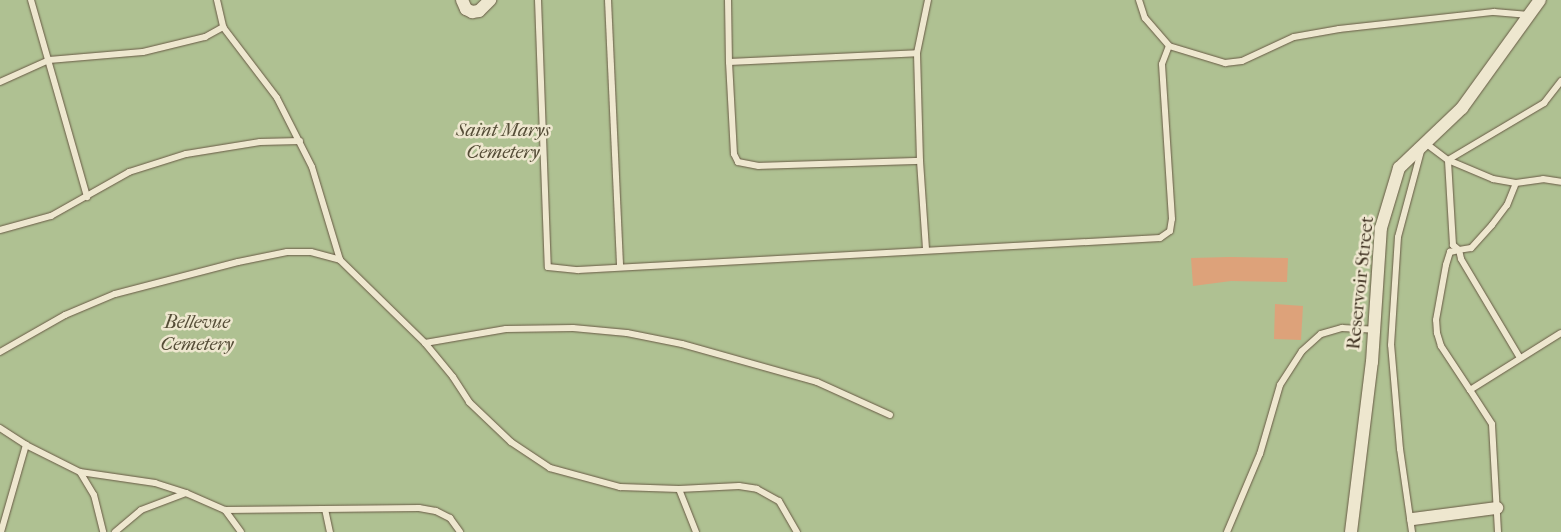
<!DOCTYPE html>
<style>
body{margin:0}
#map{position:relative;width:1561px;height:532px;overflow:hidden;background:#e5dab5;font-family:"IM FELL French Canon",serif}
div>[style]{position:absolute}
.green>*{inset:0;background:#afc192}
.building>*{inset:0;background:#dda27a}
.roads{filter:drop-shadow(0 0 1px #685a45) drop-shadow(0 0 1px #685a45)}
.lane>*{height:6px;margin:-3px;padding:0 3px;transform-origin:3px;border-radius:3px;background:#eee7cf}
.street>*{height:12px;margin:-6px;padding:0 6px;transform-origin:6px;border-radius:6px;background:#eee7cf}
span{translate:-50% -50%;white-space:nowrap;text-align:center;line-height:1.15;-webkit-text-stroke:5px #eee7cf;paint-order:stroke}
.park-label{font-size:19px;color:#554d37;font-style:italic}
.street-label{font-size:19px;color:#3e3020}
</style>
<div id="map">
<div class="green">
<div style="clip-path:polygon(0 0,1561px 0,1561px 532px,0 532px)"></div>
</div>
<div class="building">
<div style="clip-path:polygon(1230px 257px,1288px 258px,1287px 282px,1231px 281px,1193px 286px,1191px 258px)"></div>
<div style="clip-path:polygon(1275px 304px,1303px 306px,1301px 340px,1274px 339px)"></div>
</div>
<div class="roads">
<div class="lane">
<div style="left:31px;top:0;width:205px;rotate:74.1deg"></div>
<div style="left:217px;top:0;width:28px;rotate:77deg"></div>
<div style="left:223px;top:27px;width:89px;rotate:52.7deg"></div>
<div style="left:277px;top:98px;width:77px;rotate:63.1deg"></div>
<div style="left:312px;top:167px;width:97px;rotate:73.2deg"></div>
<div style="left:538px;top:0;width:267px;rotate:87.9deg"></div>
<div style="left:548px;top:267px;width:30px;rotate:6deg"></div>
<div style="left:578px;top:270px;width:583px;rotate:-3.15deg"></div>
<div style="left:1160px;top:238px;width:12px;rotate:-35deg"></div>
<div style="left:1170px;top:231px;width:12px;rotate:-81deg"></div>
<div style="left:1172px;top:219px;width:155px;rotate:-93.7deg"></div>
<div style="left:1162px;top:64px;width:19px;rotate:-69deg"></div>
<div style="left:1169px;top:46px;width:59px;rotate:16.9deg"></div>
<div style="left:1225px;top:63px;width:17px;rotate:-7deg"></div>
<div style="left:1242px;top:61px;width:57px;rotate:-24.8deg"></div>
<div style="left:1294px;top:37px;width:46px;rotate:-10.1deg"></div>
<div style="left:1339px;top:29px;width:156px;rotate:-6.3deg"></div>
<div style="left:1494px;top:12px;width:35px;rotate:5deg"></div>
<div style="left:608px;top:0;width:266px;rotate:87.4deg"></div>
<div style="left:728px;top:0;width:62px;rotate:89.1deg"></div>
<div style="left:729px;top:62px;width:188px;rotate:-2.7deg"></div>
<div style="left:917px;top:53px;width:54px;rotate:-78.3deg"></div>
<div style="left:1139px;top:0;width:19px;rotate:72deg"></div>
<div style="left:1145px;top:18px;width:37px;rotate:49deg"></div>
<div style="left:729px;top:62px;width:92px;rotate:86.9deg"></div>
<div style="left:734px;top:154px;width:9px;rotate:63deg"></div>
<div style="left:738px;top:162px;width:21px;rotate:11deg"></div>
<div style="left:759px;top:166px;width:161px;rotate:-1.8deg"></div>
<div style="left:920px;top:161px;width:108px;rotate:-91.6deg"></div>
<div style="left:0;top:82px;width:54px;rotate:-24.2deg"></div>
<div style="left:49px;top:60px;width:94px;rotate:-4.9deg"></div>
<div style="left:143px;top:52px;width:64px;rotate:-13.6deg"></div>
<div style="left:205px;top:37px;width:21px;rotate:-29deg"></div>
<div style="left:1424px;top:142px;width:30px;rotate:37deg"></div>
<div style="left:1448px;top:160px;width:49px;rotate:22.9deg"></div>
<div style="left:1493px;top:179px;width:23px;rotate:10deg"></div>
<div style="left:1516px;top:183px;width:27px;rotate:-8deg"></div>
<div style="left:1543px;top:179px;width:18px;rotate:9deg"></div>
<div style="left:920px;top:161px;width:89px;rotate:86.1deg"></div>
<div style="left:1516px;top:183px;width:24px;rotate:112deg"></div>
<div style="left:1507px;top:205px;width:25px;rotate:127deg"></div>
<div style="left:1492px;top:225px;width:31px;rotate:132deg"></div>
<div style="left:1471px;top:248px;width:12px;rotate:171deg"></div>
<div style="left:1459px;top:250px;width:9px;rotate:77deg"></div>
<div style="left:1461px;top:259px;width:115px;rotate:59.2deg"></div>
<div style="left:0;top:230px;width:53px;rotate:-15.4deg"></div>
<div style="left:51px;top:216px;width:90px;rotate:-29.4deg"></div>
<div style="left:129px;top:172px;width:60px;rotate:-17.5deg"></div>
<div style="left:186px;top:154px;width:75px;rotate:-9.2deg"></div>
<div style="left:260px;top:142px;width:40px;rotate:-1.4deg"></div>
<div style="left:425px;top:343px;width:44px;rotate:50.5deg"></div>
<div style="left:453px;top:377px;width:30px;rotate:57deg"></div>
<div style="left:469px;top:402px;width:58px;rotate:43.6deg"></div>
<div style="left:511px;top:442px;width:47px;rotate:33.7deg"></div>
<div style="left:550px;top:468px;width:73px;rotate:15.2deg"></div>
<div style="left:620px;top:487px;width:59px;rotate:1.9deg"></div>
<div style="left:0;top:352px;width:75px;rotate:-29.6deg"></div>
<div style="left:65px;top:315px;width:54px;rotate:-22.8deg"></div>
<div style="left:115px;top:294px;width:127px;rotate:-14.6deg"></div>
<div style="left:238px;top:262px;width:50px;rotate:-11.5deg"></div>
<div style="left:287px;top:252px;width:24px"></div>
<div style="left:311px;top:252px;width:30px;rotate:15deg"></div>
<div style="left:340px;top:260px;width:119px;rotate:44.3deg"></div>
<div style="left:425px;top:343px;width:82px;rotate:-9.8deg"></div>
<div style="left:506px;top:329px;width:67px;rotate:-0.9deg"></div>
<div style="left:573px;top:328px;width:54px;rotate:5.3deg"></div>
<div style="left:627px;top:333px;width:56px;rotate:11.3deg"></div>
<div style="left:682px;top:344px;width:140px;rotate:15.7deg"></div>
<div style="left:817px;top:382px;width:80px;rotate:24.3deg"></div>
<div style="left:1470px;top:390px;width:53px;rotate:-123.4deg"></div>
<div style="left:1441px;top:346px;width:14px;rotate:-107deg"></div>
<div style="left:1437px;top:333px;width:13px;rotate:-94deg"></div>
<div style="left:1436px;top:320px;width:56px;rotate:-79.7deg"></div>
<div style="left:1446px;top:265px;width:14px;rotate:-73deg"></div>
<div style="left:1450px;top:252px;width:9px;rotate:-13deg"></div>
<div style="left:1459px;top:250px;width:8px;rotate:-140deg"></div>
<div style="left:1453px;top:245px;width:85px;rotate:-93.4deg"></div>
<div style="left:1448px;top:160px;width:112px;rotate:-30.7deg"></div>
<div style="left:1544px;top:103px;width:28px;rotate:-52deg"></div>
<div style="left:0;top:428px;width:31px;rotate:33deg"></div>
<div style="left:80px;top:472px;width:27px;rotate:59deg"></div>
<div style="left:94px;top:495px;width:38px;rotate:76deg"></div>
<div style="left:325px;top:509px;width:24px;rotate:78deg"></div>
<div style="left:225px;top:510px;width:27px;rotate:54deg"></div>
<div style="left:1px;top:532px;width:91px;rotate:-74deg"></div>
<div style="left:26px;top:445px;width:60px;rotate:26.6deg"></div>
<div style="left:80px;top:472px;width:76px;rotate:8.3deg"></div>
<div style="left:155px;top:483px;width:33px;rotate:18deg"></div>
<div style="left:115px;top:532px;width:34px;rotate:-40deg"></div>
<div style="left:141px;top:510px;width:48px;rotate:-20.7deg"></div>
<div style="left:186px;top:493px;width:43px;rotate:23.6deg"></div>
<div style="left:225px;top:510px;width:194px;rotate:-0.6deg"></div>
<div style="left:419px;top:508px;width:17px;rotate:10deg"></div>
<div style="left:436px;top:511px;width:16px;rotate:27deg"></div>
<div style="left:450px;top:518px;width:17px;rotate:54deg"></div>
<div style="left:696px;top:532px;width:46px;rotate:-111.6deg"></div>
<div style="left:679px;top:489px;width:60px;rotate:-2.9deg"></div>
<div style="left:739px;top:486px;width:18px;rotate:9deg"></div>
<div style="left:757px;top:489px;width:25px;rotate:29deg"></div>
<div style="left:779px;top:501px;width:36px;rotate:60deg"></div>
<div style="left:1227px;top:532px;width:85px;rotate:-67.1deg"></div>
<div style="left:1260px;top:454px;width:72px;rotate:-73.8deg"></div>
<div style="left:1280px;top:385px;width:40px;rotate:-57.1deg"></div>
<div style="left:1302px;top:351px;width:25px;rotate:-42deg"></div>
<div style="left:1321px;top:334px;width:22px;rotate:-16deg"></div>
<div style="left:1342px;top:328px;width:33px;rotate:3deg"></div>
<div style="left:1412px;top:532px;width:84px;rotate:-98.2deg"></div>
<div style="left:1400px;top:449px;width:104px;rotate:-94.9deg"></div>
<div style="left:1391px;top:345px;width:108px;rotate:-86.3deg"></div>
<div style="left:1398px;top:237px;width:89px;rotate:-75deg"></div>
<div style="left:1498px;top:532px;width:108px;rotate:-93.2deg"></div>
<div style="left:1492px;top:424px;width:40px;rotate:-122.9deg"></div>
<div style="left:1470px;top:390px;width:107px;rotate:-32.1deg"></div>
</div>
<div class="street">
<div style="left:462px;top:0;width:10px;rotate:66deg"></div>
<div style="left:466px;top:9px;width:7px;rotate:27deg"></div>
<div style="left:472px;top:12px;width:7px;rotate:-8deg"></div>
<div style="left:479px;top:11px;width:16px;rotate:-45deg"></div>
<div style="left:1413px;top:519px;width:85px;rotate:-7.5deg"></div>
<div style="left:1351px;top:532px;width:171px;rotate:-83deg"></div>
<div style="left:1372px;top:362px;width:134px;rotate:-86.2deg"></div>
<div style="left:1381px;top:228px;width:63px;rotate:-73.3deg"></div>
<div style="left:1399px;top:168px;width:87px;rotate:-43.6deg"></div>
<div style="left:1462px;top:108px;width:133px;rotate:-54.2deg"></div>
</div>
</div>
<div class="park-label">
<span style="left:503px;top:142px">Saint Marys<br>Cemetery</span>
<span style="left:197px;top:334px">Bellevue<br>Cemetery</span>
</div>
<div class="street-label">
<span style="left:1361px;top:283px;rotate:-84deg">Reservoir Street</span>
</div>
</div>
